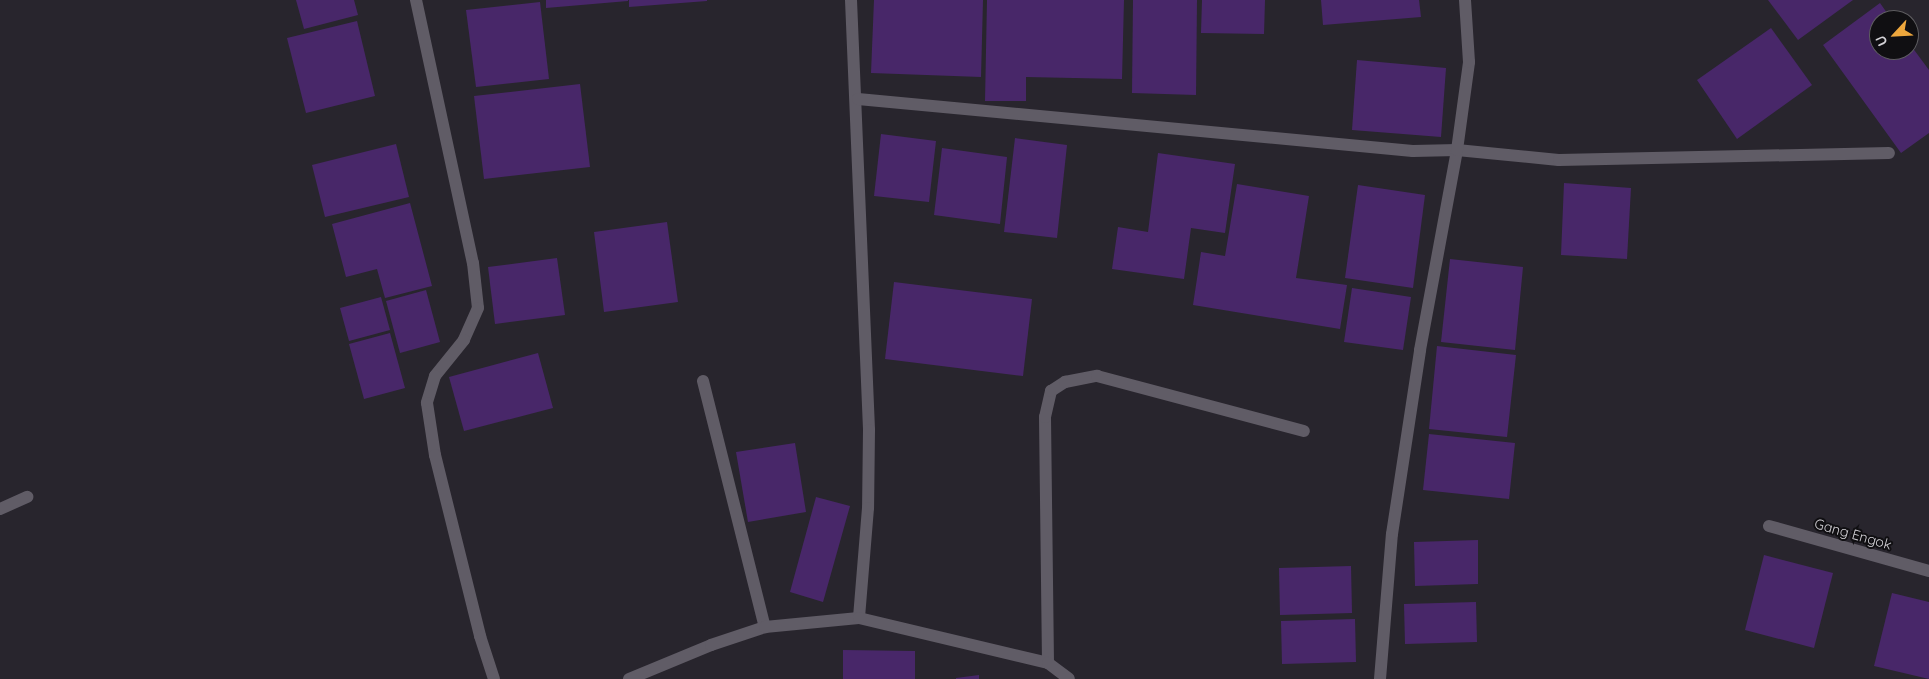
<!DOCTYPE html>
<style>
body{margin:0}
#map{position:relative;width:1929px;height:679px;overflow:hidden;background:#28252d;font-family:Quicksand,sans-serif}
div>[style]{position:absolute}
.building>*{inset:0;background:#482769}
.minor>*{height:12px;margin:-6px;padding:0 6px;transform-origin:6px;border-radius:6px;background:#605c66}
span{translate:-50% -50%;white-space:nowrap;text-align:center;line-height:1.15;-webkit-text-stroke:4px #100f12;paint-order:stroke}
.street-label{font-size:14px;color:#d3d1d6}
.north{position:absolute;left:1869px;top:10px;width:50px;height:50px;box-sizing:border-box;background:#100f12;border:1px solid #5e5d60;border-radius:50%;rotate:245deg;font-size:14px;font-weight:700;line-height:20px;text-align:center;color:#d3d1d6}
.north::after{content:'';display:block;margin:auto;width:18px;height:22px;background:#eea73d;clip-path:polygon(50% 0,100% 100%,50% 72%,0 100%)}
</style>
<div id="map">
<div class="building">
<div style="clip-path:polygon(296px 0,354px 0,358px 15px,304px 29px)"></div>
<div style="clip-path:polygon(546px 0,628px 0,628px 1px,546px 8px)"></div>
<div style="clip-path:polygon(629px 0,707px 0,707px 1px,629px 7px)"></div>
<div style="clip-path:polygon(874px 0,983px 0,981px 77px,871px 73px)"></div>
<div style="clip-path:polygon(987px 0,1124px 0,1122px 79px,1026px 77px,1026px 101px,985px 101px)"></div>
<div style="clip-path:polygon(1133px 0,1197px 0,1196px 95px,1132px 93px)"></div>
<div style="clip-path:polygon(1202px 0,1265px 0,1264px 34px,1201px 33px)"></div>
<div style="clip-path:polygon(1321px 0,1419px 0,1421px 17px,1323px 25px)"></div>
<div style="clip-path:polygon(1768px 0,1853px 0,1798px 40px)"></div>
<div style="clip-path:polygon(540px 2px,549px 79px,476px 87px,466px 10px)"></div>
<div style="clip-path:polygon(1880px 3px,1892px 20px,1879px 20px,1879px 50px,1909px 50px,1909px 43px,1929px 70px,1929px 133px,1901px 153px,1823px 45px)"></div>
<div style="clip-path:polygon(357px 21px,375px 96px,306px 113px,287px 38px)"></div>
<div style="clip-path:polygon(1771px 28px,1812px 85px,1737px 139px,1697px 80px)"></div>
<div style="clip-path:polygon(1357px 60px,1446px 68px,1441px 137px,1352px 130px)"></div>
<div style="clip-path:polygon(580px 84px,590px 167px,484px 179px,474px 96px)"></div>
<div style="clip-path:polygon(881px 134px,936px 141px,929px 202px,874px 196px)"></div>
<div style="clip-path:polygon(1015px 138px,1067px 145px,1057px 238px,1004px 232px)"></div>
<div style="clip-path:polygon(396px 144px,409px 197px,325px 217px,312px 165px)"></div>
<div style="clip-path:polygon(942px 148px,1007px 157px,1000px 224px,934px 215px)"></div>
<div style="clip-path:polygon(1158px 153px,1235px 164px,1225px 233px,1191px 228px,1184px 279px,1112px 269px,1118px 227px,1148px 232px)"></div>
<div style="clip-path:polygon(1564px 183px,1631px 188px,1627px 259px,1561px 255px)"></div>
<div style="clip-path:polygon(1237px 184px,1309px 196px,1296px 278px,1347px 285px,1340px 329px,1193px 305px,1201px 252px,1225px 256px)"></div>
<div style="clip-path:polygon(1358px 185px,1425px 195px,1413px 288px,1345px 278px)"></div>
<div style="clip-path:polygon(410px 203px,432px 286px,385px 298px,377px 269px,346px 277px,332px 224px)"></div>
<div style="clip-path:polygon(667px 222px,678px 302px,604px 312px,594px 232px)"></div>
<div style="clip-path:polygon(557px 258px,565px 315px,495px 324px,488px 267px)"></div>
<div style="clip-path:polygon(1450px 259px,1523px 267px,1515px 350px,1441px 342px)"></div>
<div style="clip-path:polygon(894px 282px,1032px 299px,1023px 376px,885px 359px)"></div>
<div style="clip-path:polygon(1352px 288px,1411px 297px,1403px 350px,1344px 342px)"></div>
<div style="clip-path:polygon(426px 290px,440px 342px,400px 353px,386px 301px)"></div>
<div style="clip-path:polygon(381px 297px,390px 330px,349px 341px,340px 308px)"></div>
<div style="clip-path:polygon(390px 333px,405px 388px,364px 399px,349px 344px)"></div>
<div style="clip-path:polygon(1437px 346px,1516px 355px,1507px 437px,1429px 429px)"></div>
<div style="clip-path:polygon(538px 353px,553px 408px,464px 431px,449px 377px)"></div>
<div style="clip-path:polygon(1429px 434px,1515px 443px,1509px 499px,1423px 490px)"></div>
<div style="clip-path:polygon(795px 443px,806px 512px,748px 522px,736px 452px)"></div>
<div style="clip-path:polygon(816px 497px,850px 506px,823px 602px,790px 592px)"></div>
<div style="clip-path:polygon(1478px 540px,1478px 584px,1415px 586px,1414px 542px)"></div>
<div style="clip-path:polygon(1764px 555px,1833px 573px,1814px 648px,1745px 630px)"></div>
<div style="clip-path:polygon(1351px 566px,1352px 613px,1280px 615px,1279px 568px)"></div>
<div style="clip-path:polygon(1892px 593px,1929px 602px,1929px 679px,1874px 666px)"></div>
<div style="clip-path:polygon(1476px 602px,1477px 642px,1405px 644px,1404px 604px)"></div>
<div style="clip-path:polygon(1355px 619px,1356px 662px,1282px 664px,1281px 621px)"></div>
<div style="clip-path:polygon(843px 650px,915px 651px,915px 679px,843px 679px)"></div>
<div style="clip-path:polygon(979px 675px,979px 679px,956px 679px,956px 678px)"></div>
</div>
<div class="minor">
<div style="left:416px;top:0;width:269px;rotate:77.8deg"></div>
<div style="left:473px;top:263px;width:45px;rotate:83.7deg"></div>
<div style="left:478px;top:308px;width:35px;rotate:114deg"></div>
<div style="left:464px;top:340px;width:46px;rotate:128.9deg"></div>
<div style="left:435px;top:376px;width:28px;rotate:107deg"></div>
<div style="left:427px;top:403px;width:53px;rotate:81.3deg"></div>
<div style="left:435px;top:455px;width:187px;rotate:76deg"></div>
<div style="left:480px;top:636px;width:45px;rotate:72deg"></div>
<div style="left:851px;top:0;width:430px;rotate:87.6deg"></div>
<div style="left:869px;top:430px;width:78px;rotate:90.7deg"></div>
<div style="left:868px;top:508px;width:110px;rotate:94.7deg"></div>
<div style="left:858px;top:99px;width:557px;rotate:5.35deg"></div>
<div style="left:1413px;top:151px;width:44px;rotate:-1.3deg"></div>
<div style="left:1457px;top:150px;width:102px;rotate:5.6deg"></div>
<div style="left:1559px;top:160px;width:330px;rotate:-1.2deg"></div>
<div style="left:703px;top:381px;width:254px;rotate:75.9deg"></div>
<div style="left:0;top:509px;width:30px;rotate:-24deg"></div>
<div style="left:1769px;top:526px;width:166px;rotate:15.7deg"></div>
<div style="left:1048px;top:663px;width:246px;rotate:-90.7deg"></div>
<div style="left:1045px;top:417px;width:27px;rotate:-77deg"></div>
<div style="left:1051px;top:391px;width:17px;rotate:-33deg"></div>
<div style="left:1065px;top:382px;width:33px;rotate:-11deg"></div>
<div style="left:1097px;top:376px;width:214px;rotate:14.9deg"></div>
<div style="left:629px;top:679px;width:89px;rotate:-22.5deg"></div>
<div style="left:711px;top:645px;width:57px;rotate:-18.4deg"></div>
<div style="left:765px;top:627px;width:94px;rotate:-5.5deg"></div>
<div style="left:859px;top:618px;width:194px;rotate:13.4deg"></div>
<div style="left:1048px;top:663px;width:26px;rotate:37deg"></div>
<div style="left:1380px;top:679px;width:145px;rotate:-85.3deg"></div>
<div style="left:1392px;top:534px;width:186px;rotate:-81.3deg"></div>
<div style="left:1420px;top:350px;width:203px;rotate:-79.5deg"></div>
<div style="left:1457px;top:150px;width:89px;rotate:-82.2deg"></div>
<div style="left:1469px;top:62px;width:62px;rotate:-93.7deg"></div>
</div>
<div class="street-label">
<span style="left:1853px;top:534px;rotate:16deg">Gang Engok</span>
</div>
<div class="north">U</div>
</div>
